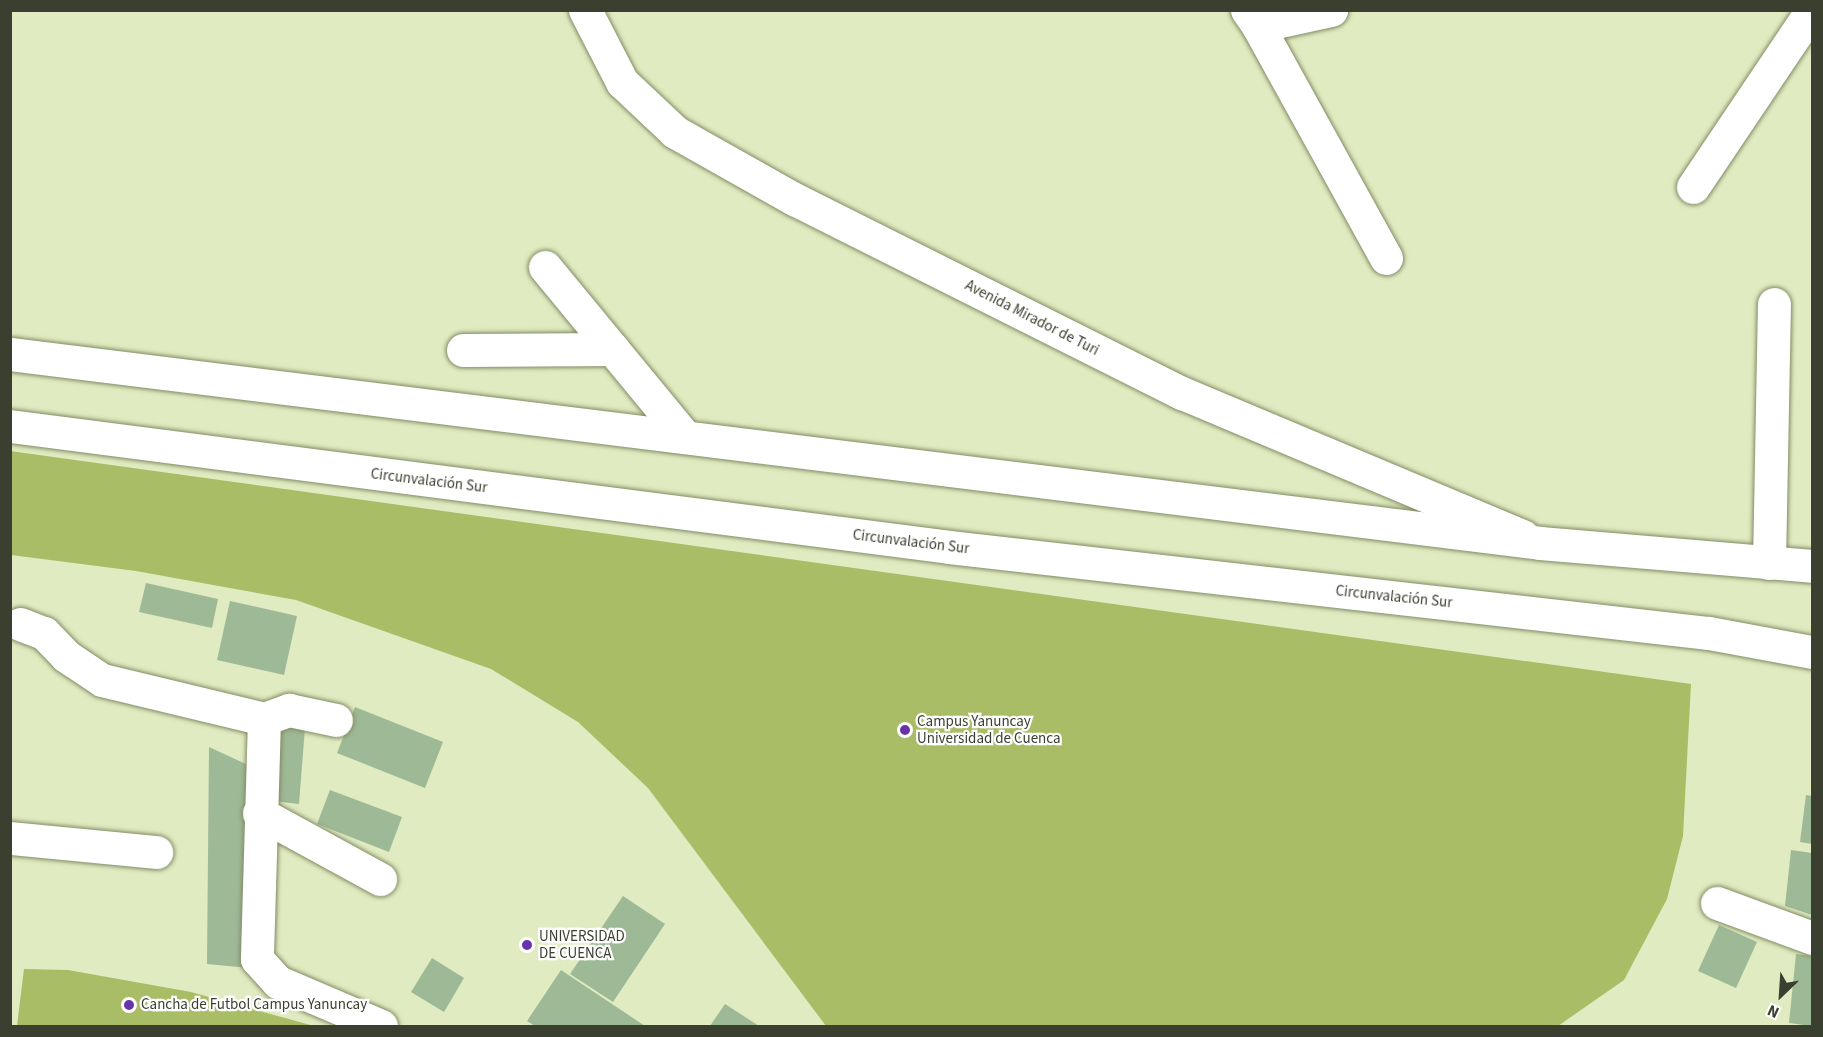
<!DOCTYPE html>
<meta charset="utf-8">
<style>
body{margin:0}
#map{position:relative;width:1823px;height:1037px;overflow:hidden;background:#e0ebc1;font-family:"Source Sans 3",sans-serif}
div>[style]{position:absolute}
.green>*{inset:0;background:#a9bd67}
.building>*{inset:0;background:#9db996}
.roads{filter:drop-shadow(0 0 2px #828c65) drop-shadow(0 0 2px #828c65)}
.minor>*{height:33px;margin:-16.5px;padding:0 16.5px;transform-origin:16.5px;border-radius:16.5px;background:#fff}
.highway>*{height:33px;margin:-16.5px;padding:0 16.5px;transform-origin:16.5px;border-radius:16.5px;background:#fff}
.dots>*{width:16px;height:16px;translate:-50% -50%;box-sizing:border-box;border:3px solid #fff;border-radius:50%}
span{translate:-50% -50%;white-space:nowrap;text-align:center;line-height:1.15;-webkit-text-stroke:4.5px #fff;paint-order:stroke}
.street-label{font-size:15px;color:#3b3f2f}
.poi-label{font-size:15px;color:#3b3f2f}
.left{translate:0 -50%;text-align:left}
.frame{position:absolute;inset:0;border:12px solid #3b3f2f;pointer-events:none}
.north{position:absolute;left:1751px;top:965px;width:60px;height:60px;-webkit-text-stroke:4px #fff;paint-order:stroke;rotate:205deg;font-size:16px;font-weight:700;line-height:24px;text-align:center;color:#3b3f2f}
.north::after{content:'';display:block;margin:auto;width:21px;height:27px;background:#3b3f2f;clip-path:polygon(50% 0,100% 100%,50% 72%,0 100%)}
</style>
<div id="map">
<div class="green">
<div style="clip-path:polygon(10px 451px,1691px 684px,1683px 836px,1667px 899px,1624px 980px,1558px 1026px,826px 1026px,648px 788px,578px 722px,491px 669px,296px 600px,136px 571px,11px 555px)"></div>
<div style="clip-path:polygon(24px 969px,68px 970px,191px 992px,314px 1026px,17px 1026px)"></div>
</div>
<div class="building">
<div style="clip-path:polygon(146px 583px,218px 599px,212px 628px,139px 612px)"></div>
<div style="clip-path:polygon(230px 601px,297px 616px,284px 675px,217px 660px)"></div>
<div style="clip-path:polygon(355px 707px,443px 742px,425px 788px,337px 753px)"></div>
<div style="clip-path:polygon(266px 725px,305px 728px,299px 804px,272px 801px)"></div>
<div style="clip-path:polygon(209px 747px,261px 771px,249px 968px,207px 964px)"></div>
<div style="clip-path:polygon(330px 790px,402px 817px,389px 852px,317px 824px)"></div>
<div style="clip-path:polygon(1806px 795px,1812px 796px,1812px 844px,1800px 842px)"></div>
<div style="clip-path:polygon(1791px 850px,1812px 853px,1812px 915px,1785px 906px)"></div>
<div style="clip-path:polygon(623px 896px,665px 924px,613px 1002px,570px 974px)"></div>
<div style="clip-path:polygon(1719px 925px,1757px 942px,1736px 988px,1698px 971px)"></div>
<div style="clip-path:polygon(1796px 954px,1812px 956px,1812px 1026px,1789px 1023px)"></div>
<div style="clip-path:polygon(432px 958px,464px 978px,444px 1012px,411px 992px)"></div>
<div style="clip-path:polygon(561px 970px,645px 1026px,535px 1026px,527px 1021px)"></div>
<div style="clip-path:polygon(725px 1004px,759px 1026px,710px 1026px)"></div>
</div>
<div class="roads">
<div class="minor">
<div style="left:585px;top:10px;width:81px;rotate:62.8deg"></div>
<div style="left:622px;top:82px;width:73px;rotate:43.3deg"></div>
<div style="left:675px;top:132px;width:137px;rotate:29.4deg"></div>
<div style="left:794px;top:199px;width:434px;rotate:26.6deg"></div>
<div style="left:1182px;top:393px;width:370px;rotate:22.8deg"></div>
<div style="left:1247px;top:10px;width:19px;rotate:55deg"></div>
<div style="left:1258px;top:26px;width:75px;rotate:-12.4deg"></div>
<div style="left:1258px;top:26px;width:265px;rotate:61.1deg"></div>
<div style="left:1693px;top:187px;width:213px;rotate:-56.1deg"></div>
<div style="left:545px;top:267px;width:220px;rotate:50.5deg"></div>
<div style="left:463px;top:350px;width:150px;rotate:-0.4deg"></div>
<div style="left:1769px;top:563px;width:259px;rotate:-88.9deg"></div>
<div style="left:20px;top:624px;width:26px;rotate:21deg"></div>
<div style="left:44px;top:633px;width:32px;rotate:46deg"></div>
<div style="left:66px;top:656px;width:43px;rotate:33.7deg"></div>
<div style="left:102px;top:680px;width:167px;rotate:13.5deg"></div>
<div style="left:264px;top:719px;width:240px;rotate:91.7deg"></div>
<div style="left:257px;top:959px;width:31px;rotate:48deg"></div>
<div style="left:278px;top:982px;width:112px;rotate:23.1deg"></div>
<div style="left:264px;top:719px;width:27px;rotate:-20deg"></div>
<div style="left:289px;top:710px;width:48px;rotate:12deg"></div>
<div style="left:259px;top:813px;width:138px;rotate:28.6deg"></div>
<div style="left:10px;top:838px;width:147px;rotate:5.5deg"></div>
<div style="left:1717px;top:903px;width:101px;rotate:20.2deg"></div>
</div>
<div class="highway">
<div style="left:10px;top:354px;width:1542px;rotate:7.04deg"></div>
<div style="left:1540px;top:543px;width:273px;rotate:4.8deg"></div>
<div style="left:10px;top:426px;width:947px;rotate:7.34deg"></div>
<div style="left:949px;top:547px;width:765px;rotate:6.46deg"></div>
<div style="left:1709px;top:633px;width:105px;rotate:10.5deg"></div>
</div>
</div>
<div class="dots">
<div style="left:905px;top:730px;background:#6934aa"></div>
<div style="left:527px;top:945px;background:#6934aa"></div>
<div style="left:129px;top:1005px;background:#6934aa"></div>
</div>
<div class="street-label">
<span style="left:1032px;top:318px;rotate:27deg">Avenida Mirador de Turi</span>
<span style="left:429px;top:481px;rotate:7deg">Circunvalación Sur</span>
<span style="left:911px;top:542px;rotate:7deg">Circunvalación Sur</span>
<span style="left:1394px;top:597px;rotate:6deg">Circunvalación Sur</span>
</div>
<div class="poi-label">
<span class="left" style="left:917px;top:730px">Campus Yanuncay<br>Universidad de Cuenca</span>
<span class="left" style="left:539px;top:945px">UNIVERSIDAD<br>DE CUENCA</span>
<span class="left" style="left:141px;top:1005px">Cancha de Futbol Campus Yanuncay</span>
</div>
<div class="frame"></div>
<div class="north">N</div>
</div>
